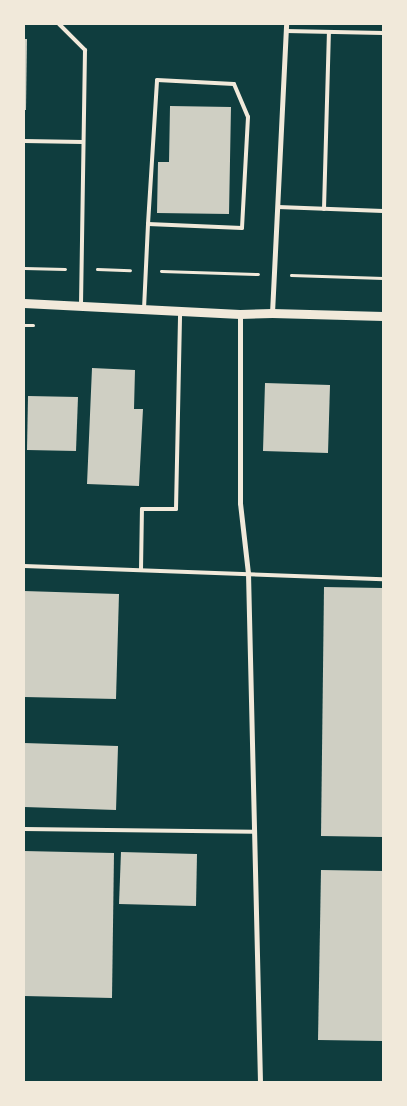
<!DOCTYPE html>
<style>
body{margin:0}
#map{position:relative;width:407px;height:1106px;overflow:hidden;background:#0f3d3e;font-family:Raleway,sans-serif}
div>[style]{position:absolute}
.building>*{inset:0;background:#cfcfc3}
.path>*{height:3px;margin:-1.5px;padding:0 1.5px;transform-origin:1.5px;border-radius:1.5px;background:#f1e9da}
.service>*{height:4px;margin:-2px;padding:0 2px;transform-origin:2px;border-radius:2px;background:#f1e9da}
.minor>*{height:5px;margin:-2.5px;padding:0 2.5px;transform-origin:2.5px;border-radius:2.5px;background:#f1e9da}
.tertiary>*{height:9px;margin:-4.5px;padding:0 4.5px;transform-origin:4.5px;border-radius:4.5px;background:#f1e9da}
span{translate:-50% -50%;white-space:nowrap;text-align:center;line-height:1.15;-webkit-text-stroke:4px #f1e9da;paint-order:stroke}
.frame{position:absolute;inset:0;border:25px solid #f1e9da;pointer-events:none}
</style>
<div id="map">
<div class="building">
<div style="clip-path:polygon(24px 39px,27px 39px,26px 110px,24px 110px)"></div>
<div style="clip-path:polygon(170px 106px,231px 107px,229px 214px,157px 213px,158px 162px,169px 162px)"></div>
<div style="clip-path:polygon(92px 368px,135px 370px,134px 409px,143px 409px,139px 486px,87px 484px)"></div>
<div style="clip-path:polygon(265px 383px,330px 385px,328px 453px,263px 451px)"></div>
<div style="clip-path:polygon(28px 396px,78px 397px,76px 451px,27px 450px)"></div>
<div style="clip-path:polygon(324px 587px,383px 588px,383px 837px,321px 836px)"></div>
<div style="clip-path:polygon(24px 591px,119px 594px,116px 699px,24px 697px)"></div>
<div style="clip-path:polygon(24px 743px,118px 746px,116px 810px,24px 807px)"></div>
<div style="clip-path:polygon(24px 851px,114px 853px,112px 998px,24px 996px)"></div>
<div style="clip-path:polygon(121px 852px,197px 854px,196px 906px,119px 904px)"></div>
<div style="clip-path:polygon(321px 870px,383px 871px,383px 1041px,318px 1040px)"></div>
</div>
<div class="path">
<div style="left:24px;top:268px;width:41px;rotate:1.4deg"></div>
<div style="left:97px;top:269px;width:33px;rotate:2deg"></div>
<div style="left:161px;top:271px;width:97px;rotate:1.8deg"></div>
<div style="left:291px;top:275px;width:92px;rotate:1.9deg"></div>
<div style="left:24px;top:325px;width:9px"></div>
</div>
<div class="service">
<div style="left:59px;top:24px;width:37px;rotate:45deg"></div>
<div style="left:85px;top:50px;width:255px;rotate:90.9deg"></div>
<div style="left:286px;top:31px;width:97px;rotate:1.2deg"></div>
<div style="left:24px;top:141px;width:59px;rotate:1deg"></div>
<div style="left:278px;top:207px;width:105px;rotate:2.2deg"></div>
<div style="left:324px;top:209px;width:177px;rotate:-88.4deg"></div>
<div style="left:144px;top:309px;width:85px;rotate:-87.3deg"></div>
<div style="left:148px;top:224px;width:144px;rotate:-86.4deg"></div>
<div style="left:157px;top:80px;width:77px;rotate:3deg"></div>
<div style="left:234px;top:84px;width:36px;rotate:67deg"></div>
<div style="left:248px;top:117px;width:111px;rotate:93.1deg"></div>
<div style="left:242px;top:228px;width:94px;rotate:-177.6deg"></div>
<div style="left:24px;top:566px;width:359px;rotate:2.1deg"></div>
<div style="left:141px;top:570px;width:61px;rotate:-89.1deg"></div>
<div style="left:142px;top:509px;width:34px"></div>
<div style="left:176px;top:509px;width:198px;rotate:-88.8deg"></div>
<div style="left:24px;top:829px;width:230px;rotate:0.7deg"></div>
</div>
<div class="minor">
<div style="left:272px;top:313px;width:289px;rotate:-87.2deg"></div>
<div style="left:240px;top:314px;width:189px;rotate:90deg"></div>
<div style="left:240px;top:503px;width:70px;rotate:83.5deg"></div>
<div style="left:248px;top:573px;width:509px;rotate:88.65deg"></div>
</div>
<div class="tertiary">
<div style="left:24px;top:303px;width:216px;rotate:2.9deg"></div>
<div style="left:240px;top:314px;width:32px;rotate:-2deg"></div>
<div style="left:272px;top:313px;width:111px;rotate:1.5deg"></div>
</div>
<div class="frame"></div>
</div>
